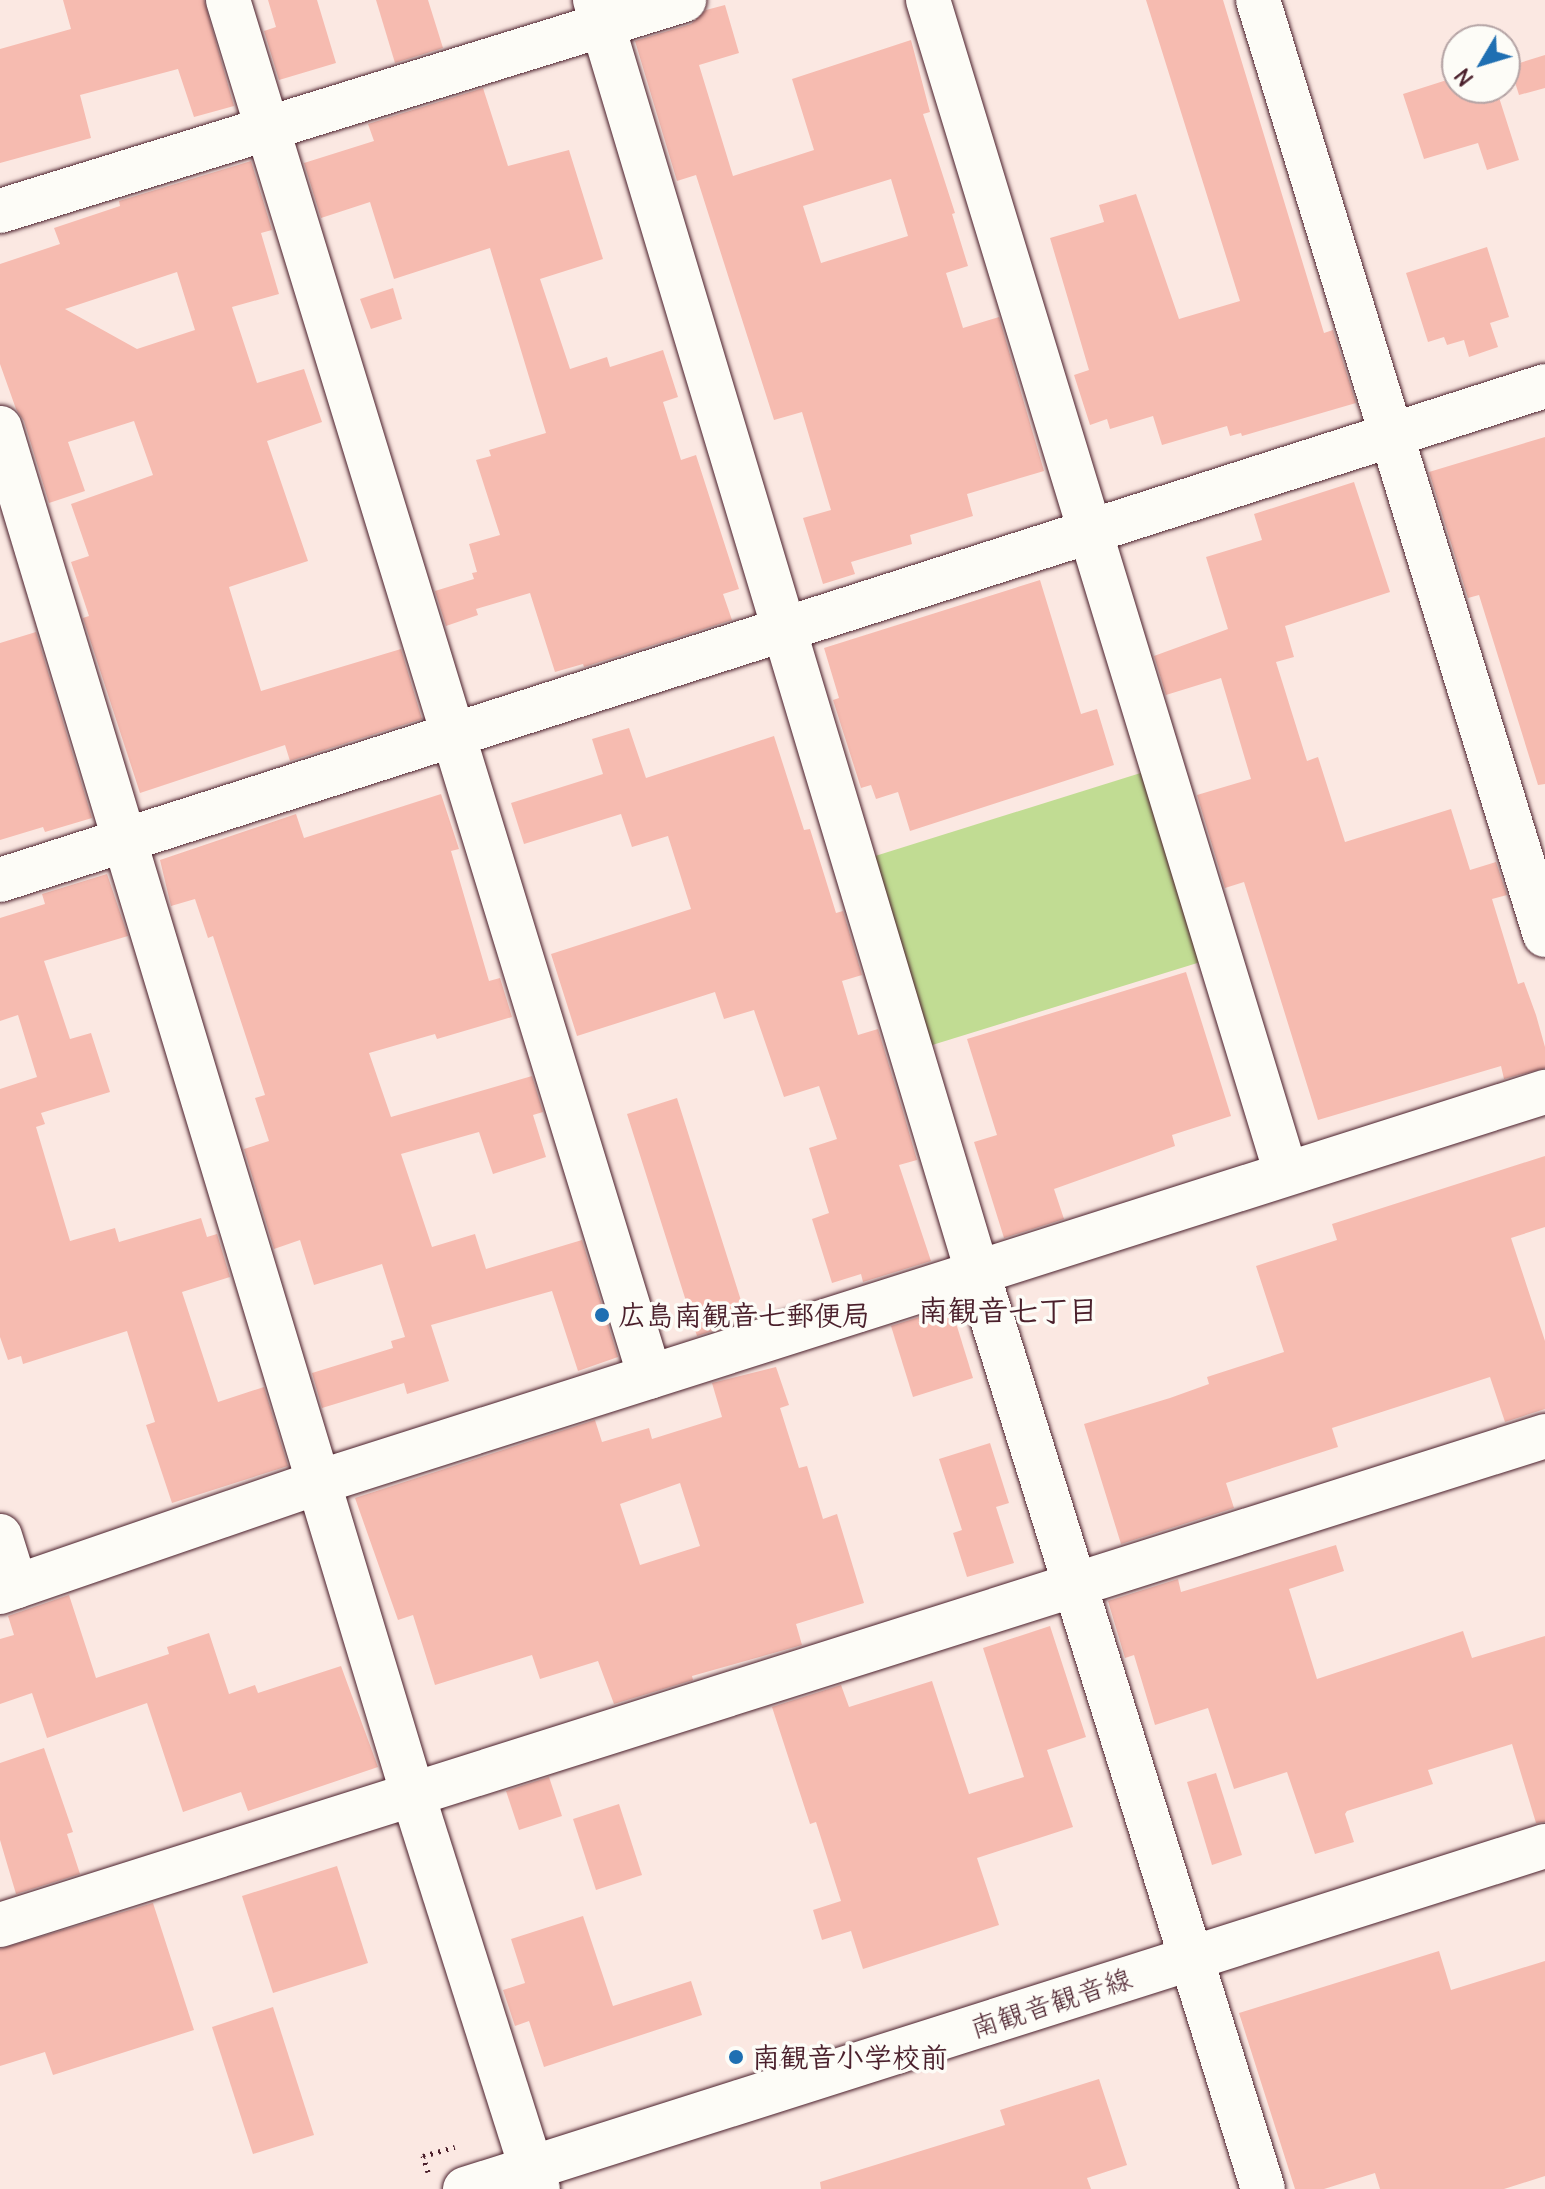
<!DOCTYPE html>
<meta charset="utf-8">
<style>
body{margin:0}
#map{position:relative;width:1545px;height:2189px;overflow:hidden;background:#fbe8e2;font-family:Delius,"Klee One",sans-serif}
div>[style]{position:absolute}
.green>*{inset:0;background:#c1dc93}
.building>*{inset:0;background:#f6bbb0}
.path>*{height:5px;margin-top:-2.5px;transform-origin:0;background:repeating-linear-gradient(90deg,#4a1f2b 0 2px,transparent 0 8px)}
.roads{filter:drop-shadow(0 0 2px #4a1f2b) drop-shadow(0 0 2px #4a1f2b)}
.street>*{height:44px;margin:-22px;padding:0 22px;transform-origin:22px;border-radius:22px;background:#fdfcf7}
.secondary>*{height:44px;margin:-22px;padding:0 22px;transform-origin:22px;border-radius:22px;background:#fdfcf7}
.dots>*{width:22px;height:22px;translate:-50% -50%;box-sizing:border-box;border:4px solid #fdfcf7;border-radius:50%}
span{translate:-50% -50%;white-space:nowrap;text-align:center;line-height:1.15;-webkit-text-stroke:7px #fdfcf7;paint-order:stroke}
.poi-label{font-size:28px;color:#4a1f2b;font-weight:700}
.left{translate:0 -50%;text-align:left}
.street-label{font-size:28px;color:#4a1f2b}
.neighbourhood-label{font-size:30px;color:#4a1f2b;font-weight:700}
.north{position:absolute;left:1441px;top:24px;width:80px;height:80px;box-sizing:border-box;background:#fdfcf7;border:2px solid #b5a4a5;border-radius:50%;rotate:232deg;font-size:22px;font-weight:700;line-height:32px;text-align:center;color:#4a1f2b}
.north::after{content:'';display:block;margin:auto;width:28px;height:36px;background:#1f6fb2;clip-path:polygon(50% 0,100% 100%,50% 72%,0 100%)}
</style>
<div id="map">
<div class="green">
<div style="clip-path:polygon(1147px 771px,1207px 960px,929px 1046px,872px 857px)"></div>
</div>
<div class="building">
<div style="clip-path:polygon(63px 0,204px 0,234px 106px,194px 117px,178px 69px,80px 95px,91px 138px,0 163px,0 49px,71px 29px)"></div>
<div style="clip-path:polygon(268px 0,317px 0,336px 63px,279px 80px,264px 31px,276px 27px)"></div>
<div style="clip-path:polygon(376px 0,428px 0,443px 48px,395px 63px)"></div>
<div style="clip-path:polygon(1146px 0,1223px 0,1324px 333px,1333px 330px,1356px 403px,1242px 436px,1241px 433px,1230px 436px,1227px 426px,1162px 445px,1153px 416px,1110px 429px,1107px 419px,1090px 425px,1074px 375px,1089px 370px,1050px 238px,1104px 222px,1099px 205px,1136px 194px,1179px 319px,1240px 301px)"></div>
<div style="clip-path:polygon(evenodd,725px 5px,739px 53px,699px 65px,733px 176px,814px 150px,792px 79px,911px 40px,930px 112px,923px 114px,955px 213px,952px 214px,968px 266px,946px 273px,963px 328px,999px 317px,1044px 471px,967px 494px,973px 516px,910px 535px,912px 544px,851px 562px,855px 574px,823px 584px,803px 518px,831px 510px,802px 412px,774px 420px,696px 175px,677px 181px,635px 41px,691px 24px,706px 10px,725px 5px,891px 179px,908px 236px,821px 263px,803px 206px,891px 179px)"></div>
<div style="clip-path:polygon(1545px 55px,1545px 88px,1519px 95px,1510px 66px)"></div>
<div style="clip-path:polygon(1450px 79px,1452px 88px,1496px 88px,1519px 160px,1487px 170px,1478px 143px,1424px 159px,1403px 94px)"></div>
<div style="clip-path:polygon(483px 88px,508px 166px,569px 150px,603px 259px,540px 279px,570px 369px,607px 357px,610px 367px,663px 350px,678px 397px,663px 402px,681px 460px,696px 455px,739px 589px,723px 594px,732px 620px,584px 667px,583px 664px,555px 672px,530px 593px,476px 609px,478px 615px,446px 626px,435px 591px,474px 579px,472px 573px,477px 572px,469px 544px,500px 535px,476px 460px,491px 456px,489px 450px,546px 433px,490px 248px,394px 279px,370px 202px,321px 218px,304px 163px,374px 141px,368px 124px)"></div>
<div style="clip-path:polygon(evenodd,251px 161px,272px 230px,261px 233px,279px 294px,232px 307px,257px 383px,304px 369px,322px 422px,267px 441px,308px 561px,229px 587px,261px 691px,401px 649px,422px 719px,290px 761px,285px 745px,140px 793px,83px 618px,89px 616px,71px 562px,89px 556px,71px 504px,153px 475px,134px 421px,68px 442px,85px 491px,49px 503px,24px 421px,16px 409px,0 364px,0 264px,60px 244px,54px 228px,120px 206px,119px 201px,251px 161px,177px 272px,195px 330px,137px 349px,65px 309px,177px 272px)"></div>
<div style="clip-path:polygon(1487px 247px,1509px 317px,1490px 323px,1498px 347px,1469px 357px,1464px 340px,1447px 345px,1444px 337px,1428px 342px,1406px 273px)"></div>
<div style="clip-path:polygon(393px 288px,402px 319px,371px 329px,360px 299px)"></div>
<div style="clip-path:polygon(1545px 437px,1545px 784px,1538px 785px,1479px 595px,1468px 598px,1429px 472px)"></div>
<div style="clip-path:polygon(1354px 482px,1390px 592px,1285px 626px,1294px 657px,1276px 662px,1307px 761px,1318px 757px,1345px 842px,1451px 809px,1470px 870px,1496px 862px,1507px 895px,1492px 899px,1518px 984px,1524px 982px,1536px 1015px,1545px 1047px,1545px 1068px,1504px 1079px,1501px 1066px,1318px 1120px,1244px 882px,1225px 888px,1197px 795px,1251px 779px,1221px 678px,1166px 695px,1154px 656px,1228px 629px,1206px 557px,1262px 540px,1254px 514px)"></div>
<div style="clip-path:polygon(1040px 580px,1081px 714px,1097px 709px,1114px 765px,910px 831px,898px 792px,876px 799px,871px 785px,861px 788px,833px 700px,839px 698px,824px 648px)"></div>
<div style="clip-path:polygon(36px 632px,92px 818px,45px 832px,43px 827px,0 840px,0 643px)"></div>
<div style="clip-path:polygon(629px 728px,646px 778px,774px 736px,804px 830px,810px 829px,836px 913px,843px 911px,862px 975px,842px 981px,858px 1035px,878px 1029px,902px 1108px,917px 1160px,899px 1165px,931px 1261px,863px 1282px,861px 1274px,832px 1283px,812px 1219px,829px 1213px,809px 1148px,837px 1139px,819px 1086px,784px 1097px,754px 1010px,724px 1019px,715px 992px,577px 1036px,551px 954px,691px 909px,668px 836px,632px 847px,621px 814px,524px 844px,511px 803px,603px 774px,592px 739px)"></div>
<div style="clip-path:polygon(441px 794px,459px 849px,451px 851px,489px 981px,500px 978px,512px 1017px,437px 1039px,435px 1034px,369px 1053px,391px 1117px,532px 1076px,543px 1112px,533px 1115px,546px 1157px,493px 1174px,479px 1132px,401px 1154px,432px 1247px,475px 1234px,486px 1269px,582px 1240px,618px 1357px,578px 1371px,552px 1291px,431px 1325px,449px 1381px,407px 1394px,404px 1383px,322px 1408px,312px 1373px,393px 1348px,391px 1341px,405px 1337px,382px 1264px,314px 1285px,300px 1240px,274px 1249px,244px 1149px,269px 1141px,255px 1098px,265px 1095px,213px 936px,208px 938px,195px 899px,171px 906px,160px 860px,296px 814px,304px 838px)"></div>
<div style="clip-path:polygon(107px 874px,128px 936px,44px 961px,70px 1039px,91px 1033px,110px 1092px,41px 1113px,45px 1124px,36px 1127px,70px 1241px,115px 1228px,119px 1242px,201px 1218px,207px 1237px,217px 1234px,230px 1277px,182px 1292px,218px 1402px,264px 1387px,288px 1466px,172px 1503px,146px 1425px,155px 1422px,127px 1331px,23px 1364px,21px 1356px,8px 1360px,0 1337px,0 1089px,37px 1077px,18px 1015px,0 1021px,0 918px,45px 904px,42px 894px)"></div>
<div style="clip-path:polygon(1186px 972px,1231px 1116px,1172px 1135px,1175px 1146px,1054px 1189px,1064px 1219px,1004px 1238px,974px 1142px,997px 1135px,967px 1039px)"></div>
<div style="clip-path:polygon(677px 1098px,744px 1310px,721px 1317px,725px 1327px,697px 1336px,627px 1114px)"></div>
<div style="clip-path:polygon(1545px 1156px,1545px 1227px,1511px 1238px,1545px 1341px,1545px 1409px,1505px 1422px,1490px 1377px,1332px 1428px,1338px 1447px,1226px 1483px,1234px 1508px,1121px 1544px,1084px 1424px,1170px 1398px,1209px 1384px,1207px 1377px,1284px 1352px,1256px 1266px,1337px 1240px,1332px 1224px)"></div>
<div style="clip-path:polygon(951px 1307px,973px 1378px,913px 1397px,891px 1326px)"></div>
<div style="clip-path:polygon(evenodd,776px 1367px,789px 1405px,780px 1408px,799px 1468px,807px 1466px,823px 1519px,837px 1514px,864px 1603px,796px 1624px,802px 1645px,692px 1676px,693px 1680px,614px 1704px,598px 1661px,540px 1679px,532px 1655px,435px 1685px,413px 1615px,398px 1620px,355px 1498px,595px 1420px,602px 1442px,649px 1428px,652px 1439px,722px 1417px,712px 1383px,776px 1367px,680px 1483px,700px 1546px,640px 1565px,620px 1504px,680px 1483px)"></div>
<div style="clip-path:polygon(990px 1443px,1009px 1503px,996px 1507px,1014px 1563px,967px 1577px,953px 1533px,962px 1530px,939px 1459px)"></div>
<div style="clip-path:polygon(1336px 1545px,1344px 1571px,1289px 1589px,1317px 1679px,1463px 1631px,1472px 1658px,1545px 1636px,1545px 1822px,1536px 1823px,1512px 1744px,1428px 1770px,1433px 1784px,1347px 1811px,1345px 1814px,1354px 1842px,1315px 1854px,1287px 1772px,1234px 1789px,1208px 1708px,1155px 1725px,1134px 1655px,1125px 1658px,1108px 1601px,1178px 1579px,1181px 1592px)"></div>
<div style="clip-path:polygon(69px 1595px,96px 1678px,169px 1654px,167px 1647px,209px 1633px,229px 1694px,255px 1685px,258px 1693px,341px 1666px,378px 1767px,248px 1811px,241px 1792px,183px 1812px,147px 1703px,47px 1738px,32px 1693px,0 1704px,0 1639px,14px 1635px,8px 1616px)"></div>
<div style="clip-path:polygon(1050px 1626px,1086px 1737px,1047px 1750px,1073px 1827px,977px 1858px,999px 1925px,863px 1969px,851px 1931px,822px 1940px,813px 1910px,841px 1901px,816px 1822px,810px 1824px,772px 1707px,841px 1685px,849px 1707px,932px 1681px,969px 1794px,1024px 1777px,983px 1648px)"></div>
<div style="clip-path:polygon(44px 1748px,73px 1832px,67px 1834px,80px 1874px,16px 1894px,0 1840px,0 1763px)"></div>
<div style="clip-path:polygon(1216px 1773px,1242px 1855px,1212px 1865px,1187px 1782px)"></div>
<div style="clip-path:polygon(549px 1777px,562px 1816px,519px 1830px,506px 1791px)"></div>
<div style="clip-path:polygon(619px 1804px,642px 1875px,596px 1890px,573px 1819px)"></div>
<div style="clip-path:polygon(337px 1866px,368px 1963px,273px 1993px,242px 1896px)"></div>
<div style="clip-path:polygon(153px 1903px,194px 2030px,53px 2075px,45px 2052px,0 2066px,0 1949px)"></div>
<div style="clip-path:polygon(583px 1916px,613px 2006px,691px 1981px,702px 2015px,544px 2067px,529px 2021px,515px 2026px,503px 1990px,525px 1983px,511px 1939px)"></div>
<div style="clip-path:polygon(1439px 1951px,1451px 1990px,1545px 1961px,1545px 2176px,1504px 2189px,1380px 2189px,1375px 2173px,1324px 2189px,1295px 2189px,1239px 2013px)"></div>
<div style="clip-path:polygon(273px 2007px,314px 2135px,253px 2154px,212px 2027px)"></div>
<div style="clip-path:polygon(1099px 2079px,1127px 2165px,1087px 2178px,1091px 2189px,821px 2189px,820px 2182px,1005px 2125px,1000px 2110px)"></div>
</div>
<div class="path">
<div style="left:428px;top:2172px;width:17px;rotate:-107deg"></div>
<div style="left:423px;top:2156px;width:33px;rotate:-16deg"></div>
</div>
<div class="roads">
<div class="street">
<div style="left:228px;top:0;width:1440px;rotate:72.96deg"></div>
<div style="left:595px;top:0;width:1330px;rotate:73.27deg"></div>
<div style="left:978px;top:1274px;width:958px;rotate:72.7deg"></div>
<div style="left:928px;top:0;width:1226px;rotate:73.03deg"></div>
<div style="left:1258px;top:0;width:978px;rotate:72.94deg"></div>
<div style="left:0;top:211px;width:716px;rotate:-17.14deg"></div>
<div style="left:0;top:428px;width:1428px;rotate:73.19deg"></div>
<div style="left:413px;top:1795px;width:413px;rotate:72.4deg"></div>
<div style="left:0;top:880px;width:1622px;rotate:-17.73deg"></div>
<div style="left:0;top:1536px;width:53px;rotate:72.6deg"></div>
<div style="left:0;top:1592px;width:337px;rotate:-19deg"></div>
<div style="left:319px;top:1482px;width:1287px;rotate:-17.65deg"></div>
<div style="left:0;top:1925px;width:1621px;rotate:-17.56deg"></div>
</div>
<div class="secondary">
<div style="left:465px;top:2189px;width:1133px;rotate:-17.62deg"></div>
</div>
</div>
<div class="dots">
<div style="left:602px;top:1315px;background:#1f6fb2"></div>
<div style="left:736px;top:2057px;background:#1f6fb2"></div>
</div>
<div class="poi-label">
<span class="left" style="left:618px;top:1315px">広島南観音七郵便局</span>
<span class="left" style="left:752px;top:2057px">南観音小学校前</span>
</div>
<div class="street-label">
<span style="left:1051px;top:2003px;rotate:-18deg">南観音観音線</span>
</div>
<div class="neighbourhood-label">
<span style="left:1008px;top:1310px">南観音七丁目</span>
</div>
<div class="north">N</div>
</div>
